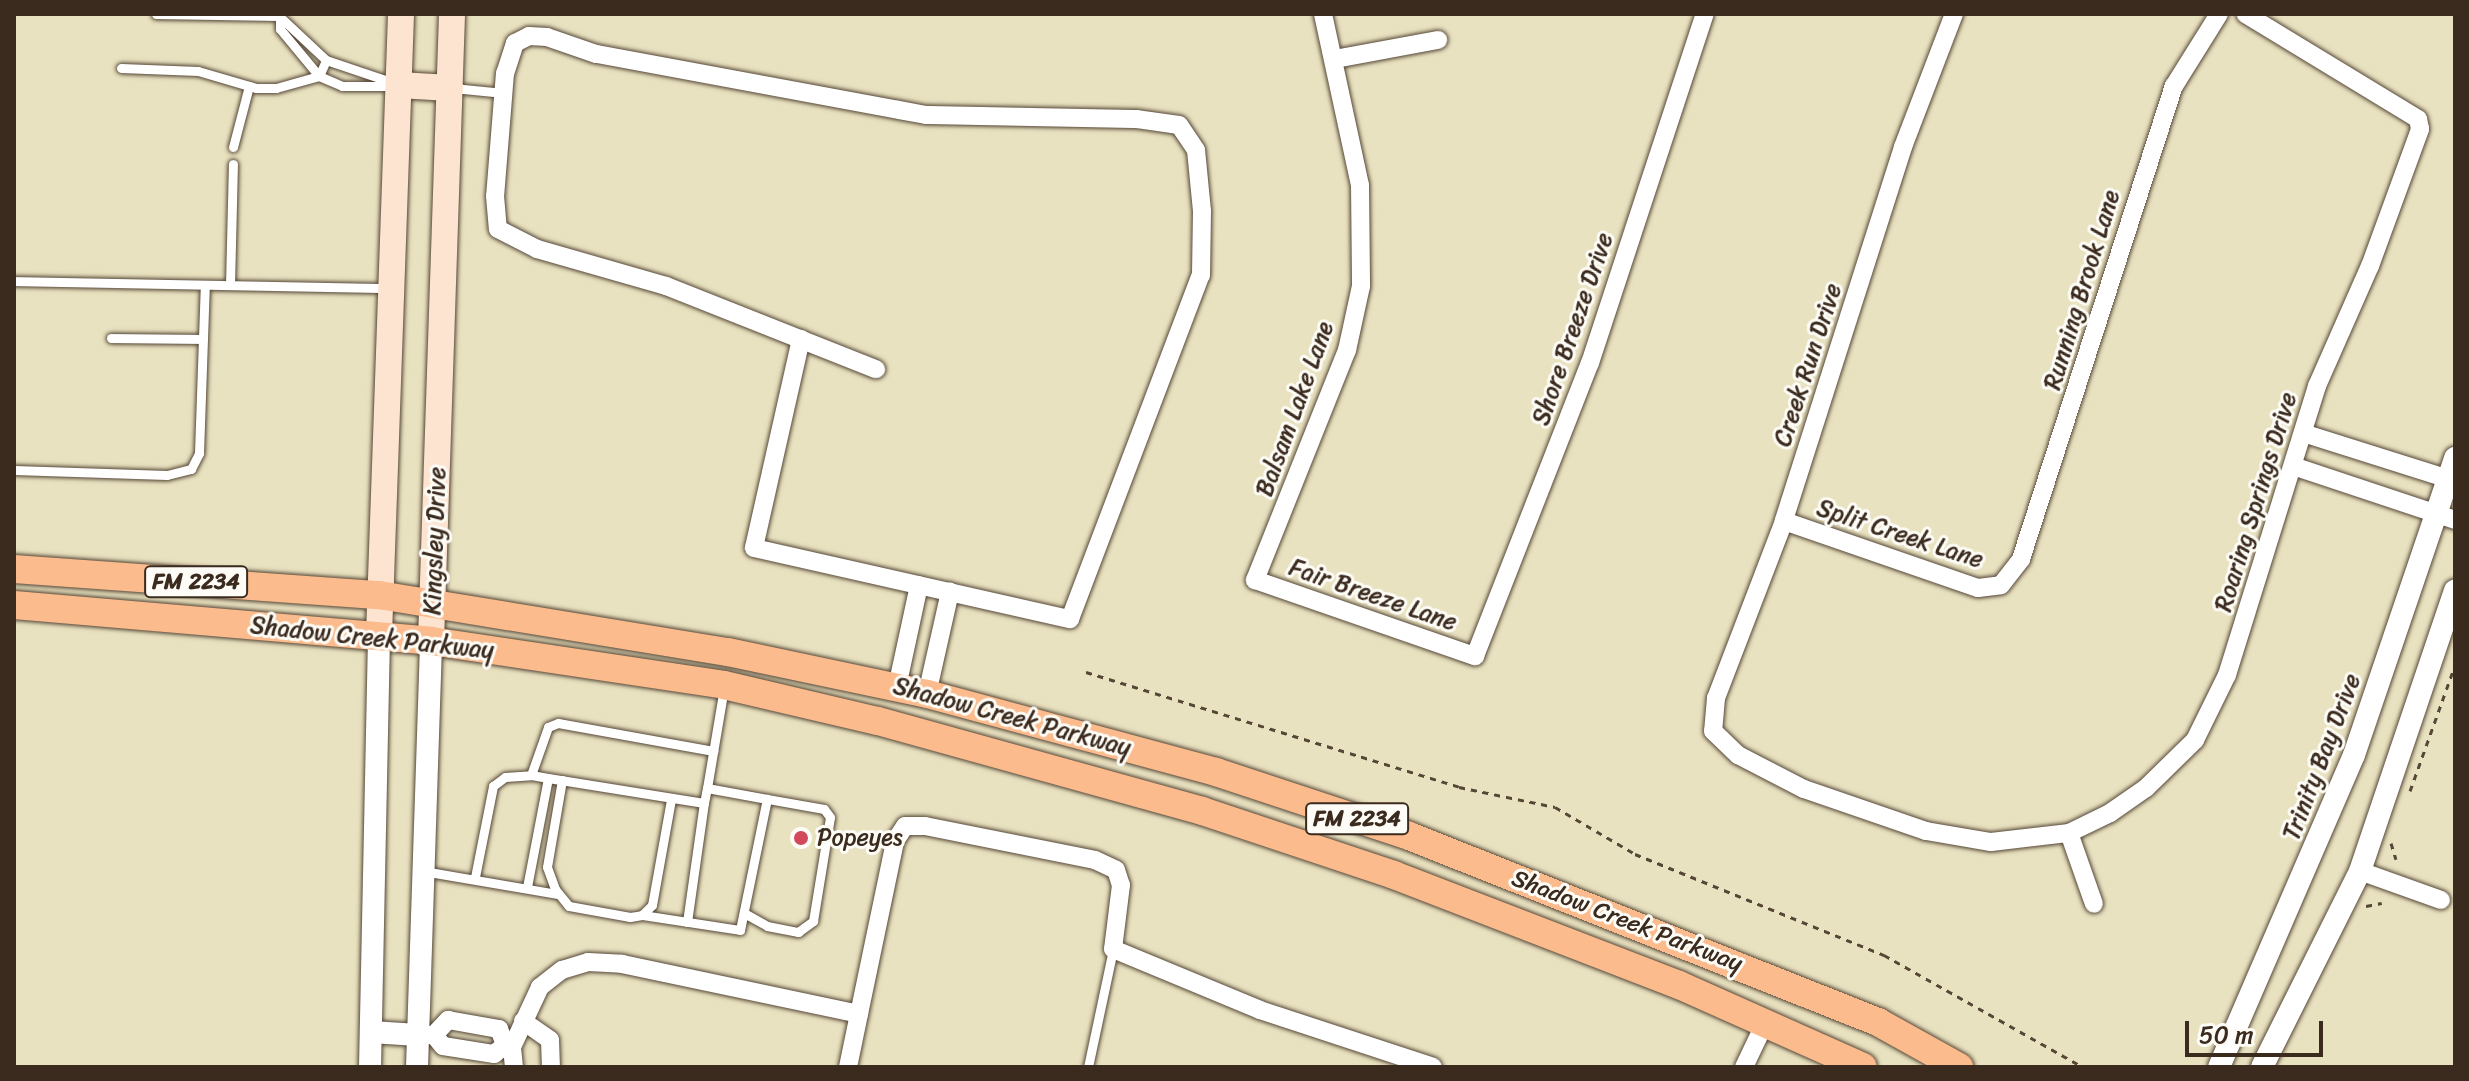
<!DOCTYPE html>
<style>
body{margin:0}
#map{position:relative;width:2469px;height:1081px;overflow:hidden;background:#e9e2c0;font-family:Sriracha,sans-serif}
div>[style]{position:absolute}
.path>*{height:3px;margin-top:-1.5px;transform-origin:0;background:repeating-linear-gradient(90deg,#554636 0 6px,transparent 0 12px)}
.roads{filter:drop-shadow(0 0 2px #554636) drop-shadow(0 0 2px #554636)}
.service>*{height:9px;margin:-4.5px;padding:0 4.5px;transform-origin:4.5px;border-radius:4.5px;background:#fff}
.minor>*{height:18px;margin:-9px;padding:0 9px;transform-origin:9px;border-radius:9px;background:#fff}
.tertiary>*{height:22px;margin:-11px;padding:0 11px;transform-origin:11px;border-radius:11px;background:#fff}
.secondary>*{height:26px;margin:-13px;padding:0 13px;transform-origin:13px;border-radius:13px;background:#fde4d1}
.primary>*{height:28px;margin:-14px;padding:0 14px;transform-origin:14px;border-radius:14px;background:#fbbb8d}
.dots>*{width:22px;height:22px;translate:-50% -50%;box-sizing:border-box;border:4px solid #fdfcf7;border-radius:50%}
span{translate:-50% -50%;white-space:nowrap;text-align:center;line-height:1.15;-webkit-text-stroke:6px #fdfcf7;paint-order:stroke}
.shield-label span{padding:2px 6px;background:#fdfcf7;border:2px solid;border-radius:6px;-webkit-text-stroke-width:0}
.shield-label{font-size:22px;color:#3b2a1e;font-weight:700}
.street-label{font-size:24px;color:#3b2a1e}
.poi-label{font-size:24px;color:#3b2a1e}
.left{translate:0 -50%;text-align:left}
.frame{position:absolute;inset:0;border:16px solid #3b2a1e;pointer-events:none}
.scale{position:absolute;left:2185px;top:1021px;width:138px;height:36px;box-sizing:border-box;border:4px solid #3b2a1e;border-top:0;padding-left:10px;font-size:24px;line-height:28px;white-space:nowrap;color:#3b2a1e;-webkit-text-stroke:6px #fdfcf7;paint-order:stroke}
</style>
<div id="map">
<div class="path">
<div style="left:1086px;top:672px;width:390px;rotate:17.1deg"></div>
<div style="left:1459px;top:787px;width:98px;rotate:11.8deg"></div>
<div style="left:1555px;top:807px;width:93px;rotate:30.4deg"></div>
<div style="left:1635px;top:854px;width:269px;rotate:22.1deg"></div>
<div style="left:1884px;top:955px;width:228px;rotate:29.4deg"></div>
<div style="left:2410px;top:791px;width:134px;rotate:-70.3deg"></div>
<div style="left:2391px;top:843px;width:17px;rotate:73deg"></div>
<div style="left:2366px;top:906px;width:16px;rotate:-11deg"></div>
</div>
<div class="roads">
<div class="service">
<div style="left:156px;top:14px;width:123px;rotate:0.9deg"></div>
<div style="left:279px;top:16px;width:64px;rotate:43.1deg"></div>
<div style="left:326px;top:60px;width:72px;rotate:18.7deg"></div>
<div style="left:280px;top:16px;width:13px;rotate:90deg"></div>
<div style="left:280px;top:29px;width:61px;rotate:50.3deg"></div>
<div style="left:319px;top:76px;width:25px;rotate:23deg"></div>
<div style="left:342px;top:86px;width:53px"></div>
<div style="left:121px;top:68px;width:77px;rotate:2.2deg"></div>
<div style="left:198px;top:71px;width:60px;rotate:16.3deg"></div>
<div style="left:256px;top:88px;width:20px"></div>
<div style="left:276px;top:88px;width:45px;rotate:-15.6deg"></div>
<div style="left:319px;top:76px;width:17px;rotate:-66deg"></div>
<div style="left:453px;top:88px;width:51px;rotate:5.6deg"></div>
<div style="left:233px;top:147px;width:63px;rotate:-75.3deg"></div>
<div style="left:14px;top:281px;width:375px;rotate:1.1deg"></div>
<div style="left:230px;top:285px;width:121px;rotate:-88.6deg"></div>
<div style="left:111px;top:338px;width:92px;rotate:0.6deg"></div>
<div style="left:14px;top:470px;width:153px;rotate:1.9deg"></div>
<div style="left:167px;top:475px;width:25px;rotate:-14deg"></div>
<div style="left:191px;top:469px;width:18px;rotate:-63deg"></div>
<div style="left:199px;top:453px;width:168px;rotate:-88deg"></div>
<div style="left:548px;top:778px;width:17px;rotate:-170deg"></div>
<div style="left:531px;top:775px;width:51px;rotate:-70.5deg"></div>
<div style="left:548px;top:727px;width:11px;rotate:-22deg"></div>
<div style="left:558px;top:723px;width:158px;rotate:10.2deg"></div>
<div style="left:562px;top:780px;width:88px;rotate:99.8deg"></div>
<div style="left:547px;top:867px;width:23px;rotate:70deg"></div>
<div style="left:555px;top:889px;width:22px;rotate:51deg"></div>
<div style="left:569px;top:906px;width:62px;rotate:10.2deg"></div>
<div style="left:630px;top:917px;width:12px;rotate:-9deg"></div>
<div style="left:642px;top:915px;width:14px;rotate:-45deg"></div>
<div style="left:652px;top:905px;width:108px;rotate:-79.8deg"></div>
<div style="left:423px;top:871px;width:137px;rotate:9.7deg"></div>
<div style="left:475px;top:877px;width:93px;rotate:-78.8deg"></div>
<div style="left:493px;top:786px;width:15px;rotate:-37deg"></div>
<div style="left:505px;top:777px;width:26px;rotate:-4deg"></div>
<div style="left:527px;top:887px;width:111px;rotate:-79.1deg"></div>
<div style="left:548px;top:778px;width:158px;rotate:9.1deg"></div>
<div style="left:704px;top:803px;width:15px;rotate:-79deg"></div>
<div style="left:744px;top:913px;width:26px;rotate:29deg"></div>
<div style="left:767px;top:926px;width:32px;rotate:11deg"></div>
<div style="left:798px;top:932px;width:19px;rotate:-36deg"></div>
<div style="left:813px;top:921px;width:105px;rotate:-80.7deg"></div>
<div style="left:830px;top:817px;width:10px;rotate:-127deg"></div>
<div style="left:824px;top:809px;width:58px;rotate:-170deg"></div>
<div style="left:642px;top:915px;width:99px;rotate:8.7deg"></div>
<div style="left:740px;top:930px;width:134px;rotate:-78.4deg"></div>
<div style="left:767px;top:799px;width:61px;rotate:-169.6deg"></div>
<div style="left:707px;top:788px;width:101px;rotate:-80.4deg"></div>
<div style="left:687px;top:922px;width:120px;rotate:-81.9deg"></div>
<div style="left:1088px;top:1067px;width:121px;rotate:-78deg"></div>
</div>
<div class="minor">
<div style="left:1323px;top:14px;width:175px;rotate:77.8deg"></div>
<div style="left:1360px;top:185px;width:101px;rotate:89.4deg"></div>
<div style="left:1361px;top:286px;width:66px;rotate:102.3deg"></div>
<div style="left:1347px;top:350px;width:248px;rotate:111.8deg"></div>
<div style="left:1255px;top:580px;width:233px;rotate:19.1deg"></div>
<div style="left:1475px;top:656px;width:315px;rotate:-68.6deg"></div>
<div style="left:1590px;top:363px;width:367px;rotate:-71.8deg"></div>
<div style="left:1954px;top:14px;width:142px;rotate:111deg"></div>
<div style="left:1903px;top:147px;width:392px;rotate:107.7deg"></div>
<div style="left:1784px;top:521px;width:190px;rotate:111deg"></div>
<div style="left:1716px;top:698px;width:33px;rotate:95deg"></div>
<div style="left:1713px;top:731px;width:35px;rotate:44deg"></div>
<div style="left:1738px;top:755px;width:74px;rotate:27.3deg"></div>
<div style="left:1804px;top:789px;width:129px;rotate:19deg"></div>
<div style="left:1926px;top:831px;width:66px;rotate:9.6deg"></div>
<div style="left:1991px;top:842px;width:79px;rotate:-6.6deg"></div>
<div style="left:2069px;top:833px;width:46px;rotate:-26deg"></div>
<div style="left:2110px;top:813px;width:44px;rotate:-34.8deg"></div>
<div style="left:2146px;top:788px;width:69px;rotate:-44.4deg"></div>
<div style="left:2195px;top:740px;width:72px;rotate:-63.8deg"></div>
<div style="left:2227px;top:675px;width:303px;rotate:-72.7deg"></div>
<div style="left:2317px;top:386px;width:131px;rotate:-66.2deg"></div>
<div style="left:2370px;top:266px;width:146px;rotate:-69.9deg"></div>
<div style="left:2420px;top:129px;width:10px;rotate:-101deg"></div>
<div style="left:2418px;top:119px;width:202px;rotate:-148.7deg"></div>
<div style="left:1335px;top:59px;width:105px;rotate:-10.5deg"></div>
<div style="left:801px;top:339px;width:214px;rotate:102.7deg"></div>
<div style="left:754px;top:548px;width:324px;rotate:12.7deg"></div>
<div style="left:1070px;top:619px;width:368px;rotate:-69.2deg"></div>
<div style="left:1201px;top:275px;width:64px;rotate:-89.1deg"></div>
<div style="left:1202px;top:211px;width:61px;rotate:-95.6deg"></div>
<div style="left:1196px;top:150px;width:30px;rotate:-124deg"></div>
<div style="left:1179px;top:125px;width:42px;rotate:-171.9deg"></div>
<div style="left:1137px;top:119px;width:211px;rotate:-178.9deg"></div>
<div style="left:926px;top:115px;width:336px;rotate:-169.5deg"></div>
<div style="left:596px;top:54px;width:52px;rotate:-160.9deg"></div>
<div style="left:547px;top:37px;width:18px;rotate:-177deg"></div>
<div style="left:529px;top:36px;width:16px;rotate:153deg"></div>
<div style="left:515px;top:43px;width:32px;rotate:108deg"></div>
<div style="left:505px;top:73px;width:123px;rotate:94.6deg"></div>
<div style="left:495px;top:196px;width:33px;rotate:85deg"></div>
<div style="left:498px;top:229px;width:44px;rotate:27.1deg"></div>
<div style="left:537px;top:249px;width:134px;rotate:16deg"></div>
<div style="left:666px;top:286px;width:226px;rotate:21.6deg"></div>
<div style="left:2303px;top:433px;width:159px;rotate:17.5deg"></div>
<div style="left:2293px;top:466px;width:171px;rotate:18.4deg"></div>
<div style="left:1784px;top:521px;width:205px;rotate:19.1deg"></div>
<div style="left:1978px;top:588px;width:23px;rotate:-7deg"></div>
<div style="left:2001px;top:585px;width:33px;rotate:-52deg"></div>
<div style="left:2021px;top:559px;width:497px;rotate:-72.1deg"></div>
<div style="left:2174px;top:86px;width:85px;rotate:-58deg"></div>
<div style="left:897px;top:687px;width:104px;rotate:-77.8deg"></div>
<div style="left:927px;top:694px;width:105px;rotate:-77.3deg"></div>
<div style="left:2069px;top:833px;width:75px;rotate:70.6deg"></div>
<div style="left:2360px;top:871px;width:86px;rotate:19.7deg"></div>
<div style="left:859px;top:1014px;width:177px;rotate:-78.2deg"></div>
<div style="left:895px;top:841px;width:18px;rotate:-56deg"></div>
<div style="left:905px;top:826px;width:20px"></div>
<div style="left:925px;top:826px;width:173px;rotate:11.3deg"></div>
<div style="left:1095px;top:860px;width:23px;rotate:25deg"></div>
<div style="left:1116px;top:870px;width:16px;rotate:72deg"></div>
<div style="left:1121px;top:885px;width:64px;rotate:97.1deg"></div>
<div style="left:1113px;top:949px;width:159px;rotate:22.5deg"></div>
<div style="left:1260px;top:1010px;width:182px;rotate:18.2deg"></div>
<div style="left:523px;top:1021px;width:33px;rotate:35deg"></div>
<div style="left:550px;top:1040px;width:27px;rotate:88deg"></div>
<div style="left:418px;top:1035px;width:16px"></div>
<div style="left:434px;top:1035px;width:14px;rotate:51deg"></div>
<div style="left:443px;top:1046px;width:52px;rotate:8.9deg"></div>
<div style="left:494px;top:1054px;width:14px;rotate:-39deg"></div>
<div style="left:434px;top:1035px;width:21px;rotate:-47deg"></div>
<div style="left:448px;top:1020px;width:52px;rotate:10deg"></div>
<div style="left:499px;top:1029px;width:17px;rotate:69deg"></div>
<div style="left:514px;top:1067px;width:20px;rotate:-96deg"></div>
<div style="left:512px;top:1047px;width:66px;rotate:-65deg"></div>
<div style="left:540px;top:987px;width:28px;rotate:-38deg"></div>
<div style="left:562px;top:970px;width:27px;rotate:-17deg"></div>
<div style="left:588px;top:962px;width:34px;rotate:3deg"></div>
<div style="left:622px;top:964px;width:242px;rotate:11.9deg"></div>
<div style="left:859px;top:1014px;width:54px;rotate:101.7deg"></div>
<div style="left:1744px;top:1067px;width:49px;rotate:-64.5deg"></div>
</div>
<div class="tertiary">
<div style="left:371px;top:1032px;width:47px;rotate:3.7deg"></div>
<div style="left:370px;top:1067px;width:432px;rotate:-88.8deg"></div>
<div style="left:417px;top:1067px;width:426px;rotate:-88.1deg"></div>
<div style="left:2219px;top:1067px;width:340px;rotate:-66.6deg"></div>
<div style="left:2354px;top:755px;width:314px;rotate:-71.2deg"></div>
<div style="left:2262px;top:1067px;width:219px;rotate:-63.4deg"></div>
<div style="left:2360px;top:871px;width:296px;rotate:-71.3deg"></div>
</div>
<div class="secondary">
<div style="left:399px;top:85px;width:51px;rotate:3.4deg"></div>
<div style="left:379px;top:635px;width:621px;rotate:-87.97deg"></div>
<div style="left:431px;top:641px;width:627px;rotate:-88.08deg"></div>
</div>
<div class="primary">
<div style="left:14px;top:569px;width:366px;rotate:4.1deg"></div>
<div style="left:379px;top:595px;width:354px;rotate:9.3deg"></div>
<div style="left:728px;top:652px;width:203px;rotate:11.9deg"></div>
<div style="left:927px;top:694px;width:299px;rotate:15.1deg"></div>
<div style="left:1216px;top:772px;width:203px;rotate:18.3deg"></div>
<div style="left:1409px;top:836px;width:505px;rotate:21.63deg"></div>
<div style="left:1878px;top:1022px;width:93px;rotate:29.1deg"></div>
<div style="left:14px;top:605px;width:419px;rotate:4.9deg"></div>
<div style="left:431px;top:641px;width:296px;rotate:8.5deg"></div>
<div style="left:724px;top:685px;width:158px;rotate:13.2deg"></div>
<div style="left:878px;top:721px;width:336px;rotate:15.5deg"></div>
<div style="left:1202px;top:811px;width:202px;rotate:18.4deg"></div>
<div style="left:1394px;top:875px;width:305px;rotate:21.1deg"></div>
<div style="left:1679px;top:985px;width:201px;rotate:24deg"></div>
</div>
</div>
<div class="dots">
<div style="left:801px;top:838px;background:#d1495b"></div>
</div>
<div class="shield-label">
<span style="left:196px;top:582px">FM 2234</span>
<span style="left:1357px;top:819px">FM 2234</span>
</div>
<div class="street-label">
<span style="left:2082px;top:290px;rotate:-73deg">Running Brook Lane</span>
<span style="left:1573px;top:329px;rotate:-71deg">Shore Breeze Drive</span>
<span style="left:1808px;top:365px;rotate:-72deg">Creek Run Drive</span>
<span style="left:1295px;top:409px;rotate:-70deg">Balsam Lake Lane</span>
<span style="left:2256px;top:502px;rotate:-73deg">Roaring Springs Drive</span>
<span style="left:1900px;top:534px;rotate:18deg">Split Creek Lane</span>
<span style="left:435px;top:541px;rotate:-88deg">Kingsley Drive</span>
<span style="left:1373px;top:595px;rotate:19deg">Fair Breeze Lane</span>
<span style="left:372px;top:638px;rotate:6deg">Shadow Creek Parkway</span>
<span style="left:1012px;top:717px;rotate:15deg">Shadow Creek Parkway</span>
<span style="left:2322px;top:757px;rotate:-69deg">Trinity Bay Drive</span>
<span style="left:1627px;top:921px;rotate:21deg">Shadow Creek Parkway</span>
</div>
<div class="poi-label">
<span class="left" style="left:817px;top:838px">Popeyes</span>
</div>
<div class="frame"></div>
<div class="scale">50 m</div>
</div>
